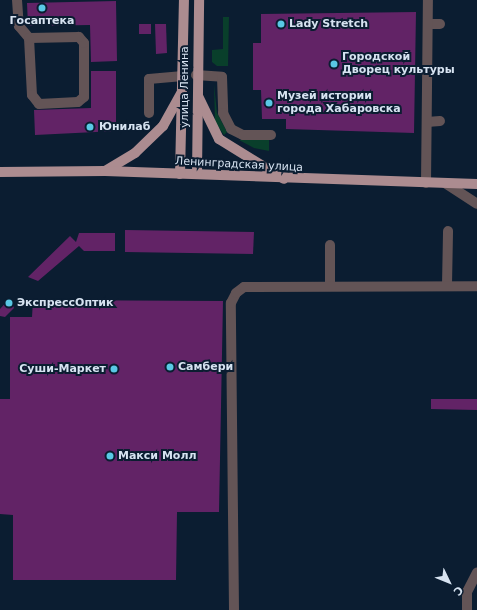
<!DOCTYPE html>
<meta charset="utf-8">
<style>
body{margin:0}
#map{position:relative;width:477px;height:610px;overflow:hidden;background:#0b1d31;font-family:"DejaVu Sans",sans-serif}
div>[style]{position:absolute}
.green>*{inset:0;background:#093f2b}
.building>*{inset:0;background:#622366}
.minor>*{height:10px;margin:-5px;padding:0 5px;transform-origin:5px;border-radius:5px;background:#635456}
.major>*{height:10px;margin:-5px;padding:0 5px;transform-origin:5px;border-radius:5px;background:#ac8c90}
.dots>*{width:11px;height:11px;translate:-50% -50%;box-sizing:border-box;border:2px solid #0b1d31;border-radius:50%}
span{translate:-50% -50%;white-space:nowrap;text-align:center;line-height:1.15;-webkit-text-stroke:4px #0b1d31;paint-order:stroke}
.poi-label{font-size:11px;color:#d7e3f1;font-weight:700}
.left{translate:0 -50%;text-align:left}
.right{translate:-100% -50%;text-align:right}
.street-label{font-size:11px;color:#d7e3f1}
.north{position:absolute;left:429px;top:562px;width:40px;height:40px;-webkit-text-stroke:3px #0b1d31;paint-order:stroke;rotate:133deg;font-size:11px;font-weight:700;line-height:16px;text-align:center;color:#d7e3f1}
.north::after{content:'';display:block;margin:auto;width:14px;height:18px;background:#d7e3f1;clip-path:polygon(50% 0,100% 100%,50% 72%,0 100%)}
</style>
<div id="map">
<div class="green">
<div style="clip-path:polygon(223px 17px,229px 17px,228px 66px,217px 66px,212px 62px,212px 50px,223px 49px)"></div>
<div style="clip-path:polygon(214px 84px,217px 113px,227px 132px,224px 135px,215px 122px)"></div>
<div style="clip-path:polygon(239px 140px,269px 140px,269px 151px,254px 148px)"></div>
</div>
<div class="building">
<div style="clip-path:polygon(116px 1px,117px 61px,91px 62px,90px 25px,28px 26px,27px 3px)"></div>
<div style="clip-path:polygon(416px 12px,414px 133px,286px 129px,286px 119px,262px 119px,261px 90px,253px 90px,253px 43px,261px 43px,261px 14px)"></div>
<div style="clip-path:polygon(139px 24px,151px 24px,151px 34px,139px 34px)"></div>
<div style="clip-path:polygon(155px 24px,166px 24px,167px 53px,156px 54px)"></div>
<div style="clip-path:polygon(91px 71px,116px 71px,116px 131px,35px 135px,34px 110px,91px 108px)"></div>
<div style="clip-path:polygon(125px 230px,254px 232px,253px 254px,125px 252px)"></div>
<div style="clip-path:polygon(79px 233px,115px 233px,115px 251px,84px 251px,79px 246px,38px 281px,28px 277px,70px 236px,76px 242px)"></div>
<div style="clip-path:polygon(10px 298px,14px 308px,5px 317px,0 316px,0 309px)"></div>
<div style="clip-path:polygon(33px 300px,223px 301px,219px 512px,177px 512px,176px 580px,13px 580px,13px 515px,0 514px,0 399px,10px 399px,10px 317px,32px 317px)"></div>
<div style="clip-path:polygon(431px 399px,477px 399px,477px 410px,431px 409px)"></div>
</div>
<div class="minor">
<div style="left:17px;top:0;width:26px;rotate:86deg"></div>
<div style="left:19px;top:26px;width:16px;rotate:50deg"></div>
<div style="left:29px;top:38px;width:57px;rotate:87deg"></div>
<div style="left:32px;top:95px;width:11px;rotate:52deg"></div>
<div style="left:39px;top:104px;width:39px;rotate:-3deg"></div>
<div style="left:78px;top:102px;width:8px;rotate:-40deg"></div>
<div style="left:84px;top:97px;width:54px;rotate:-90deg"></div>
<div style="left:84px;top:43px;width:8px;rotate:-130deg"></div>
<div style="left:79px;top:37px;width:50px;rotate:178.9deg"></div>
<div style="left:428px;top:24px;width:12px"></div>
<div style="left:196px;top:75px;width:26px;rotate:4deg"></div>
<div style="left:222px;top:77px;width:36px;rotate:88deg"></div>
<div style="left:223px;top:113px;width:18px;rotate:63deg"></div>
<div style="left:231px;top:129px;width:13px;rotate:27deg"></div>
<div style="left:243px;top:135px;width:28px"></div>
<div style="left:149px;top:113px;width:34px;rotate:-90deg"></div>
<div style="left:149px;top:79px;width:34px;rotate:-5deg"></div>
<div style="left:427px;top:122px;width:13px;rotate:-4deg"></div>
<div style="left:426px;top:183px;width:183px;rotate:-89.4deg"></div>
<div style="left:445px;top:183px;width:38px;rotate:33deg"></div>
<div style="left:330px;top:245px;width:41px;rotate:90deg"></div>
<div style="left:447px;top:285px;width:54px;rotate:-88.9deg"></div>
<div style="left:234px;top:610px;width:307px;rotate:-90.6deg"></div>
<div style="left:231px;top:303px;width:11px;rotate:-63deg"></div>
<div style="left:236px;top:293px;width:10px;rotate:-37deg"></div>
<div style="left:244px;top:287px;width:233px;rotate:-0.2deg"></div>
<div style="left:467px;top:610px;width:18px;rotate:-90deg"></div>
<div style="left:467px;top:592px;width:22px;rotate:-63deg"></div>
</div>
<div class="major">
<div style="left:198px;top:96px;width:48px;rotate:64deg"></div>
<div style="left:219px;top:139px;width:76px;rotate:31.6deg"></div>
<div style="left:105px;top:171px;width:35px;rotate:-31deg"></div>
<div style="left:135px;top:153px;width:39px;rotate:-44deg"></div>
<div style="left:163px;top:126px;width:37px;rotate:-61deg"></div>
<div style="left:0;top:172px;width:105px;rotate:-0.5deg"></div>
<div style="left:105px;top:171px;width:372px;rotate:2deg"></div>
<div style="left:180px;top:174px;width:174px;rotate:-88.7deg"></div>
<div style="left:197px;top:174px;width:174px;rotate:-89.3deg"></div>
</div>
<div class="dots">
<div style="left:42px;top:8px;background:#59c8e5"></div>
<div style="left:281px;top:24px;background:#59c8e5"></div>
<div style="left:334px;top:64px;background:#59c8e5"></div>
<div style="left:269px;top:103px;background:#59c8e5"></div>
<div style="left:90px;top:127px;background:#59c8e5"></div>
<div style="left:9px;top:303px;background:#59c8e5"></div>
<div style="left:170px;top:367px;background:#59c8e5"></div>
<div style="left:114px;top:369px;background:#59c8e5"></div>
<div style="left:110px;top:456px;background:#59c8e5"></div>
</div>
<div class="poi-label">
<span style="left:42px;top:21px">Госаптека</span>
<span class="left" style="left:289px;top:24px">Lady Stretch</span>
<span class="left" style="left:342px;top:64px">Городской<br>Дворец культуры</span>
<span class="left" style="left:277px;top:103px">Музей истории<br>города Хабаровска</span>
<span class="left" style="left:99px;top:127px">Юнилаб</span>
<span class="left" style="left:17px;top:303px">ЭкспрессОптик</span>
<span class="left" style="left:178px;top:367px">Самбери</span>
<span class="right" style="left:106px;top:369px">Суши-Маркет</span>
<span class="left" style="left:118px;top:456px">Макси Молл</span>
</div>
<div class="street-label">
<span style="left:185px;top:87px;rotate:-90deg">улица Ленина</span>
<span style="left:239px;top:165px;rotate:3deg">Ленинградская улица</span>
</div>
<div class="north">С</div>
</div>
